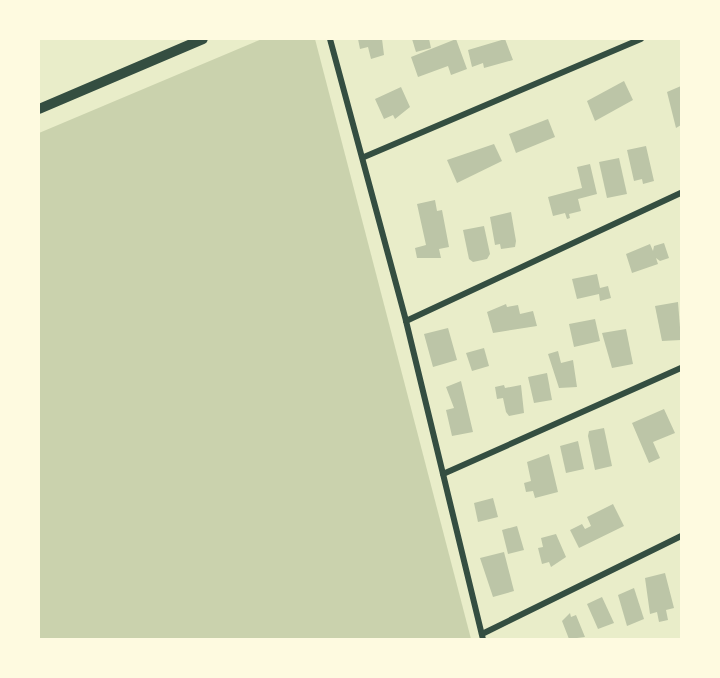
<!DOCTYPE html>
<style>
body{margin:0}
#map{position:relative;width:720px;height:678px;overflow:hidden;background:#e9edc9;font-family:Poppins,sans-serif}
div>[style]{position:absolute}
.green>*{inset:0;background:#cad2ad}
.building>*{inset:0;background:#bcc5a7}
.minor>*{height:6px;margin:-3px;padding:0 3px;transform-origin:3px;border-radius:3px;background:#344e41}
.secondary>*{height:10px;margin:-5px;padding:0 5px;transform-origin:5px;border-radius:5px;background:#344e41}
span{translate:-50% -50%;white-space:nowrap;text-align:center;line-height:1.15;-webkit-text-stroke:4.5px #fefae0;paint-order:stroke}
.frame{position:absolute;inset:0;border:40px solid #fefae0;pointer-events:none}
</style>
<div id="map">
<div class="green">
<div style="clip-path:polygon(262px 39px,315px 39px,471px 639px,39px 639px,39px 133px)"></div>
</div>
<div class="building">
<div style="clip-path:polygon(358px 39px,382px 39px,384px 55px,371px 59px,368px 47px,360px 49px)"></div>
<div style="clip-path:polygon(412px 39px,429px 39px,431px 48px,416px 52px)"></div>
<div style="clip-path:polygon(456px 39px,467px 69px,451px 75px,448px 66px,418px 77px,411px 57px)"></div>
<div style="clip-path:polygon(505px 39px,513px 60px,484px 68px,483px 63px,472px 67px,468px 50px)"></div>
<div style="clip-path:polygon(624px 81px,633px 100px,595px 121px,587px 101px)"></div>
<div style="clip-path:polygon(681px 86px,681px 125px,676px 128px,667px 92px)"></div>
<div style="clip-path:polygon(401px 87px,410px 107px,395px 119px,393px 115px,384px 119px,375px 99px)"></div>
<div style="clip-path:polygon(548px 119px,555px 137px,516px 153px,509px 134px)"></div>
<div style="clip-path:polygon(494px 144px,502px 161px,457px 183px,447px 160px)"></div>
<div style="clip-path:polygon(646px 146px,654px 181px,643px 184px,642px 179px,634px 181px,627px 150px)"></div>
<div style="clip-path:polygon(619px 158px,627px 194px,607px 198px,599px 162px)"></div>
<div style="clip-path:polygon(590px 164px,597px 194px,578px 199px,581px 211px,569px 214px,570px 218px,567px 219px,565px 213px,553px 216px,548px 197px,582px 188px,577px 167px)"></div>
<div style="clip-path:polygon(435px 200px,437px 211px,442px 210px,449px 247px,439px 249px,441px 258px,417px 258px,415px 248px,426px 245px,417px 204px)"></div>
<div style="clip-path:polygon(511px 212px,516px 241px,515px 247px,501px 249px,500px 244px,495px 245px,490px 217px)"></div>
<div style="clip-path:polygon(484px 226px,490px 254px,487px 259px,473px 262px,469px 259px,463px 230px)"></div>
<div style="clip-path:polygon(664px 243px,669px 258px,660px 261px,656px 258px,658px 264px,632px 273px,626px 254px,650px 244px,653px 251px,654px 246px)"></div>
<div style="clip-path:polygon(597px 274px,600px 288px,608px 286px,611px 298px,600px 301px,599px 294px,577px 299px,572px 279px)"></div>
<div style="clip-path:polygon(678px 302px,681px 340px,662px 341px,655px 306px)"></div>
<div style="clip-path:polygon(506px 304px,507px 307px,518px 305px,520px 314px,533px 311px,537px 326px,493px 333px,487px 312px)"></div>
<div style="clip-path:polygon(595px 319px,600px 341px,574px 347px,569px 324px)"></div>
<div style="clip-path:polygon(448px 328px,457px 360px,433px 367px,424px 334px)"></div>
<div style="clip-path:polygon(626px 329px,633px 364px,612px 368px,602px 333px)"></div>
<div style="clip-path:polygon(484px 348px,489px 366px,472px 371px,466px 353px)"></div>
<div style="clip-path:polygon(558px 351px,561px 363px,573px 360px,577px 387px,559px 388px,548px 354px)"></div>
<div style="clip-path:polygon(547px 373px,552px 400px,534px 403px,528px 377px)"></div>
<div style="clip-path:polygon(461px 381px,473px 432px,452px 436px,446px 410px,454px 408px,446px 387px)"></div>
<div style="clip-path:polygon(504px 385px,505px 388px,521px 385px,524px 413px,509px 416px,506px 412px,503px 398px,497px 399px,495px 387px)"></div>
<div style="clip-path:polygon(664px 409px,675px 433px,653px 442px,660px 458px,649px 463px,632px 423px)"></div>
<div style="clip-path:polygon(604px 428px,612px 466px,595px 470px,588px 436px,589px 431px)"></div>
<div style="clip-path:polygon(578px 441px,584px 469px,566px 473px,560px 446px)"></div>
<div style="clip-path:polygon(549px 454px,558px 492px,535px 498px,533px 491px,526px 492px,524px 483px,531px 481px,527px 462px)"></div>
<div style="clip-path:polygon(493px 498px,498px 517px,478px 522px,474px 503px)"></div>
<div style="clip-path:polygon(613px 504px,624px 526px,579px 548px,570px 530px,582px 524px,585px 529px,591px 526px,587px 517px)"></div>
<div style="clip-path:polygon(517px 526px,524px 550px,508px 554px,502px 530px)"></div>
<div style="clip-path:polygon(556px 534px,566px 557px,551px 567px,549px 562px,542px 564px,538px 548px,543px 547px,541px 538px)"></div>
<div style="clip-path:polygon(504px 552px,514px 591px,493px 597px,480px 558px)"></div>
<div style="clip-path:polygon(665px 573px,674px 608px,666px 610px,668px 620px,659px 622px,657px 612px,650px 614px,645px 578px)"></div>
<div style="clip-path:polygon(634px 588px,644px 619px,627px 626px,618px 595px)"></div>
<div style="clip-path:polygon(602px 597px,614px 623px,598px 629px,587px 604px)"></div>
<div style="clip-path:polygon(570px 613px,571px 617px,576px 615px,585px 637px,569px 639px,562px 621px)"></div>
</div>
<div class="minor">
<div style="left:330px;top:39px;width:292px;rotate:74.9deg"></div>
<div style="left:406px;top:321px;width:327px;rotate:76.4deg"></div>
<div style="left:364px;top:157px;width:301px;rotate:-23.1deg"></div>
<div style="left:406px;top:321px;width:303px;rotate:-25deg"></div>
<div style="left:443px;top:474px;width:261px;rotate:-24deg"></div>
<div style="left:482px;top:634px;width:222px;rotate:-26.2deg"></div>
</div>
<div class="secondary">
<div style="left:39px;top:109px;width:178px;rotate:-23.1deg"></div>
</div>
<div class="frame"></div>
</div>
